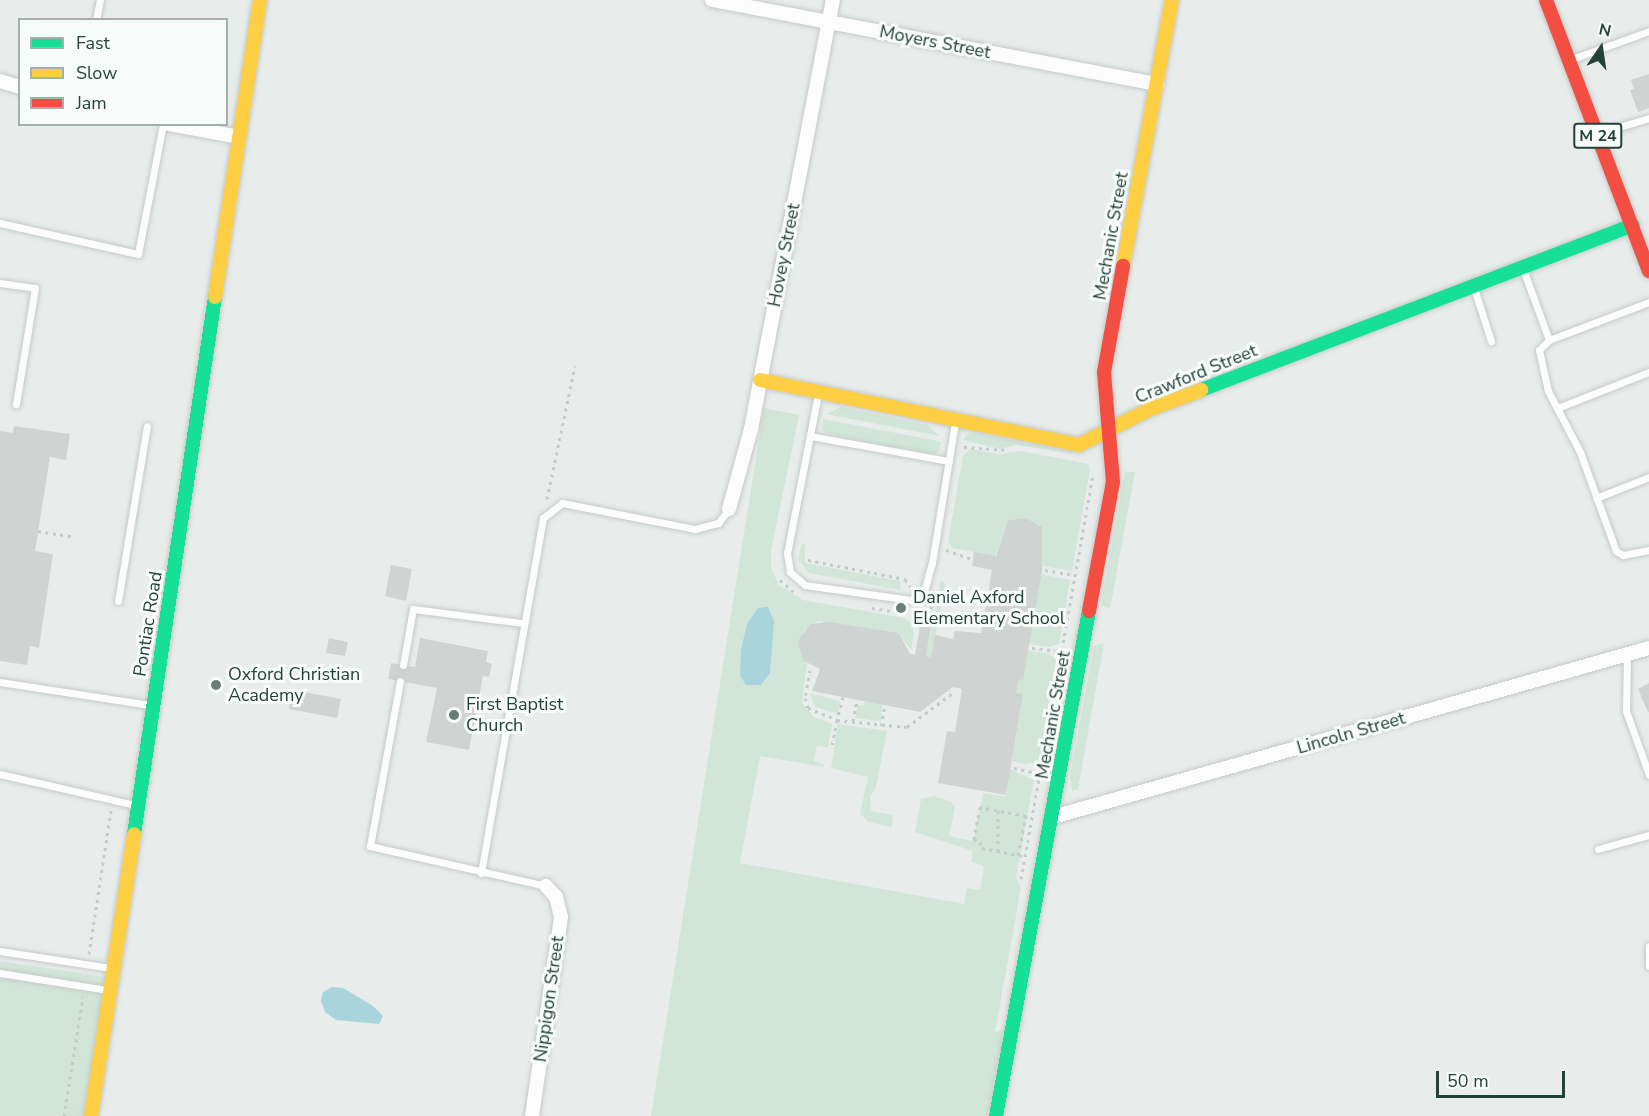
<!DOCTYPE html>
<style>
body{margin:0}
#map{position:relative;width:1649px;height:1116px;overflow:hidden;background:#e8edeb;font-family:"Nunito Sans",sans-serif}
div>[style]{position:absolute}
.green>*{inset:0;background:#d1e6d8}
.water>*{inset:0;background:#a9d4db}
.building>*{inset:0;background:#cfd4d2}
.path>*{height:3px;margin-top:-1.5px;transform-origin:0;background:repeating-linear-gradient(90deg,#c3ccca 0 3px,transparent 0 7.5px)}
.roads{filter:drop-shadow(0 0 2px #c5cac8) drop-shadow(0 0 2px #c5cac8)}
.lane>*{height:7px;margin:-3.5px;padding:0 3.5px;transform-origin:3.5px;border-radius:3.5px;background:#fcfcfc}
.street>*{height:14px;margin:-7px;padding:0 7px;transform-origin:7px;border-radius:7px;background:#fcfcfc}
.fast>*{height:14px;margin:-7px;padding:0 7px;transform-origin:7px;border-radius:7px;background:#16e098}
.slow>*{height:14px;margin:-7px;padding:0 7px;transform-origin:7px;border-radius:7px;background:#ffcf43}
.jam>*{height:14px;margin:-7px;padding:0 7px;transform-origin:7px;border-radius:7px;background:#f24e42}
.dots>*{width:16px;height:16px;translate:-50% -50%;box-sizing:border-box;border:3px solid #f7fbf9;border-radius:50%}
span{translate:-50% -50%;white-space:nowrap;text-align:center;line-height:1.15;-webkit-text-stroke:6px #f7fbf9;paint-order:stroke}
.shield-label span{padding:2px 4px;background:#f7fbf9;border:2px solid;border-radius:4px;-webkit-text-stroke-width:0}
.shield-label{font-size:16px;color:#24423a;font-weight:700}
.street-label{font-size:18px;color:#24423a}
.poi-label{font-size:18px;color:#24423a}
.left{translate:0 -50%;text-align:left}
.legend{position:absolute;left:18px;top:18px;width:210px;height:108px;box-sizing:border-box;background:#f7fbf9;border:2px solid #a3b1ad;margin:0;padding:8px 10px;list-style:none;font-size:18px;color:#24423a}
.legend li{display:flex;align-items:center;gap:12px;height:30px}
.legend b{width:30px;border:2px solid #a3b1ad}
.north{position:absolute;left:1571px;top:18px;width:60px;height:60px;-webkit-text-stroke:4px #f7fbf9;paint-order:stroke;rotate:13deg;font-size:16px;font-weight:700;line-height:24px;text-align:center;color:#24423a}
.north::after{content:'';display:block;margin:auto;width:21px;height:27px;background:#24423a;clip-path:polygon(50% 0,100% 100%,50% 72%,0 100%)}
.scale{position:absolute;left:1436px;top:1071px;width:129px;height:27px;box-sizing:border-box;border:3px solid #24423a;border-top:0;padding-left:8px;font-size:18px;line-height:21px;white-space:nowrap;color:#24423a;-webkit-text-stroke:4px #f7fbf9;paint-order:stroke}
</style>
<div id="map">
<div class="green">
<div style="clip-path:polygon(841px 407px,928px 425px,939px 436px,826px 414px)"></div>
<div style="clip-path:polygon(764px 408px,799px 415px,771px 551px,771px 569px,780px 586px,803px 600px,904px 618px,912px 624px,914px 634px,911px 650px,899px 633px,819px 621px,804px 630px,798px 645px,807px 663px,802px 703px,814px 717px,832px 724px,828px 747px,817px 746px,814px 761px,824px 764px,823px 767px,760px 756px,740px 863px,964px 904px,967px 888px,980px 890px,984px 866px,971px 862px,973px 851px,915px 832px,921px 799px,934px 796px,951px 802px,955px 808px,949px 836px,973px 841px,983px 793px,1006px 797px,1010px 769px,1034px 780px,1016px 877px,1021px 888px,995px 1032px,1005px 1029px,987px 1116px,651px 1116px)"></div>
<div style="clip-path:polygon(823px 419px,933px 440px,941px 442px,940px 449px,935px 455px,829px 434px,822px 430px)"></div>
<div style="clip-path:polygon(976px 433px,1090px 456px,1016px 445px,1000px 449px,963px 440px,967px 434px)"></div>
<div style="clip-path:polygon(970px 449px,998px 454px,1021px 451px,1088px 464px,1090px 469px,1072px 571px,1042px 566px,1042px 527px,1026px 518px,1008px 520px,995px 556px,952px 548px,948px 541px,963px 456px)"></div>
<div style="clip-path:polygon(1125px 472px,1135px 472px,1110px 609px,1101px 605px)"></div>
<div style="clip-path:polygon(805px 543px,805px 563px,900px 581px,901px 590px,809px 573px,798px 560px,801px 545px)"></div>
<div style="clip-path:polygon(1040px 574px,1070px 580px,1059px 644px,1049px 647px,1027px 644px)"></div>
<div style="clip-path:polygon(941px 580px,945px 584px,931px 658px,926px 656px)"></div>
<div style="clip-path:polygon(1104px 643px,1078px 789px,1072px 791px,1070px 776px,1094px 646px)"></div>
<div style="clip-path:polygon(1026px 650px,1049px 654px,1056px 660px,1039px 762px,1025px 764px,1012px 761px,1023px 694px,1016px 693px,1019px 679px,1023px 679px)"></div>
<div style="clip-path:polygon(810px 693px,840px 701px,838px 714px,815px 707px)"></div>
<div style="clip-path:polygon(865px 701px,882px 704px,881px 721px,855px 718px,858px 705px,863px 706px)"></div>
<div style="clip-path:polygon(838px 724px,887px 731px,876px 788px,870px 797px,871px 811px,893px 815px,892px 827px,869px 822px,860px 814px,868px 777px,831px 768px)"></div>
<div style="clip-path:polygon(0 961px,105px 977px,84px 1116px,0 1116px)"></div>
</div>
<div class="water">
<div style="clip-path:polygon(768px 607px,774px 621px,770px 673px,761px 685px,746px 685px,740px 675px,741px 650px,747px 624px,758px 608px)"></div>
<div style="clip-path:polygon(332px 987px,343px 988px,373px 1006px,383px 1016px,379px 1024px,336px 1020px,325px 1012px,321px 1001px,323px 992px)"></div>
</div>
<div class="building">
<div style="clip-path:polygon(1649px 74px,1649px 108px,1638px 112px,1630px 90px,1634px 89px,1631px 80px)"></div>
<div style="clip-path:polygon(14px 426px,70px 434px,66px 460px,50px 457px,35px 551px,53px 554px,39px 648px,30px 646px,27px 665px,0 661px,0 431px,13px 433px)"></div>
<div style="clip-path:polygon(1026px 518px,1042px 527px,1042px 571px,1023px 680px,1019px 679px,1016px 693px,1023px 694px,1006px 795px,938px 783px,947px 731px,955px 732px,962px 689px,953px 687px,920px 712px,812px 691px,820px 669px,804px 661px,798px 645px,800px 637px,811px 624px,829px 622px,899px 633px,910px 654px,915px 655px,922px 613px,933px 615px,926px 656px,931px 658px,935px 635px,953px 639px,955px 631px,981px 633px,992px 570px,972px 566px,974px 552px,996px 556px,1008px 520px)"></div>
<div style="clip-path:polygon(391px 565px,412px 569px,406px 601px,385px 596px)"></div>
<div style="clip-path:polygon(329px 638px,348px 642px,345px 656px,326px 653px)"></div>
<div style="clip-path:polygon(420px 638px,488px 651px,486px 662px,492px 664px,489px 677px,483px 676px,469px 750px,426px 742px,437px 688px,388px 679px,391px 663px,415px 667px)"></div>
<div style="clip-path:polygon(1649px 683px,1649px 712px,1648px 712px,1638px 689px)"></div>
<div style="clip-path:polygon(293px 690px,341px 699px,337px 718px,289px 709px)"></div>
</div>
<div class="path">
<div style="left:964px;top:447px;width:45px;rotate:3.8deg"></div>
<div style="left:547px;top:499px;width:136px;rotate:-78.1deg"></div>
<div style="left:38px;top:531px;width:37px;rotate:9deg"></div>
<div style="left:946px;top:550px;width:28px;rotate:19deg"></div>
<div style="left:808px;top:560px;width:99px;rotate:11.1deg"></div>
<div style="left:905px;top:579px;width:9px;rotate:54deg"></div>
<div style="left:1045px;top:570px;width:29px;rotate:10deg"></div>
<div style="left:780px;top:580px;width:20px;rotate:41deg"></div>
<div style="left:872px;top:608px;width:37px;rotate:8deg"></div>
<div style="left:916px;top:612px;width:15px;rotate:-11deg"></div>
<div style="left:931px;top:609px;width:8px;rotate:-76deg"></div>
<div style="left:1032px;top:648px;width:27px;rotate:6deg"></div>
<div style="left:810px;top:670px;width:28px;rotate:100deg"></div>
<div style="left:805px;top:698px;width:10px;rotate:73deg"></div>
<div style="left:808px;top:708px;width:31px;rotate:22deg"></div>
<div style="left:837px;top:720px;width:25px;rotate:101deg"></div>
<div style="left:843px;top:697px;width:24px;rotate:105deg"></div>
<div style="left:837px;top:720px;width:70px;rotate:5.7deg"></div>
<div style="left:907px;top:727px;width:59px;rotate:-36.7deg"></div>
<div style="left:853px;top:721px;width:21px;rotate:-79deg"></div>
<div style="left:881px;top:726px;width:21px;rotate:-79deg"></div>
<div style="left:1014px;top:768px;width:25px;rotate:12deg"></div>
<div style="left:998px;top:851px;width:43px;rotate:-90deg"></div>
<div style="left:1018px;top:855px;width:40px;rotate:-78deg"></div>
<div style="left:1026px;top:816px;width:47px;rotate:-168.9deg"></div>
<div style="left:980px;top:807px;width:33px;rotate:101deg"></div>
<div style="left:974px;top:839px;width:7px;rotate:27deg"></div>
<div style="left:980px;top:842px;width:6px;rotate:72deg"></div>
<div style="left:982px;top:848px;width:41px;rotate:11.3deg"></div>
<div style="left:1021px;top:879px;width:412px;rotate:-79.9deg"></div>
<div style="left:89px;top:954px;width:146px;rotate:-81.3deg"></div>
<div style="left:64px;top:1116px;width:121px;rotate:-81deg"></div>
</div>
<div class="roads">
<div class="lane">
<div style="left:96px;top:20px;width:20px;rotate:-79deg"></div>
<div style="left:1572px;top:59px;width:82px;rotate:-20deg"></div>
<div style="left:1599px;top:133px;width:52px;rotate:-16.7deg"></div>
<div style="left:0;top:223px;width:141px;rotate:12.7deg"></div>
<div style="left:138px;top:254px;width:132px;rotate:-79.1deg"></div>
<div style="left:1523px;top:269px;width:76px;rotate:69.9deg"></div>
<div style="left:1549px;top:340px;width:107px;rotate:-20.8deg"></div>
<div style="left:0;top:283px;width:35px;rotate:8deg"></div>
<div style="left:35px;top:288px;width:118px;rotate:99.3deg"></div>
<div style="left:1474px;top:288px;width:56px;rotate:72.2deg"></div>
<div style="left:1549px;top:340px;width:14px;rotate:135deg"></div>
<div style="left:1539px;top:350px;width:42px;rotate:77.6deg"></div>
<div style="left:1548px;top:391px;width:69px;rotate:62.3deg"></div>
<div style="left:1580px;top:452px;width:105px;rotate:70deg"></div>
<div style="left:1616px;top:551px;width:8px;rotate:30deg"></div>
<div style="left:1623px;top:555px;width:26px;rotate:-11deg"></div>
<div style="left:818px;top:394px;width:162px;rotate:101deg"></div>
<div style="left:787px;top:553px;width:19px;rotate:81deg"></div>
<div style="left:790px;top:572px;width:20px;rotate:41deg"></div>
<div style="left:805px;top:585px;width:107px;rotate:8.1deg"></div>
<div style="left:911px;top:600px;width:15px;rotate:-32deg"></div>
<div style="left:924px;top:592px;width:30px;rotate:-75deg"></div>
<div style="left:932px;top:563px;width:142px;rotate:-80.7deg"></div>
<div style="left:1560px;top:407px;width:96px;rotate:-21.5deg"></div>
<div style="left:810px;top:436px;width:141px;rotate:10.2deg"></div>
<div style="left:1596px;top:498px;width:57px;rotate:-21.6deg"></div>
<div style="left:118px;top:601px;width:177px;rotate:-80.6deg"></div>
<div style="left:1627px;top:654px;width:57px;rotate:91deg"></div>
<div style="left:1626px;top:711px;width:68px;rotate:70.2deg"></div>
<div style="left:403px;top:665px;width:57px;rotate:-79.9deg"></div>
<div style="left:413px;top:609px;width:111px;rotate:7.3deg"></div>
<div style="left:400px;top:681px;width:168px;rotate:100.3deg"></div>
<div style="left:370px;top:846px;width:180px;rotate:12.8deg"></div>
<div style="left:0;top:682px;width:153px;rotate:8.7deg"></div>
<div style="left:0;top:774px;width:139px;rotate:12.9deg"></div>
<div style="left:1598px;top:849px;width:53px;rotate:-15.4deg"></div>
<div style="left:481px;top:873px;width:360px;rotate:-80.1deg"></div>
<div style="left:543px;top:518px;width:24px;rotate:-38deg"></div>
<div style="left:562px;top:503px;width:136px;rotate:11.1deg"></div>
<div style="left:695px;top:529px;width:24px;rotate:-15deg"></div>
<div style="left:718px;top:523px;width:18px;rotate:-52deg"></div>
<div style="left:1649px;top:946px;width:20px;rotate:90deg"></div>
<div style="left:0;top:951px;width:112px;rotate:8.7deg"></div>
<div style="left:0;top:973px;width:108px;rotate:9deg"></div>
</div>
<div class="street">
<div style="left:712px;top:0;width:453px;rotate:10.7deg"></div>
<div style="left:0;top:81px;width:21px;rotate:17deg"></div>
<div style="left:169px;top:124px;width:71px;rotate:10.5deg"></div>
<div style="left:729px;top:509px;width:83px;rotate:-74.6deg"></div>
<div style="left:751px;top:429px;width:437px;rotate:-79.2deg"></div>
<div style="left:1053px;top:817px;width:619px;rotate:-15.83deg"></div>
<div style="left:532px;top:1116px;width:201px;rotate:-81.7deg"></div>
<div style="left:561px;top:917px;width:21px;rotate:-104deg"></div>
<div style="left:556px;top:897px;width:15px;rotate:-132deg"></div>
</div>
<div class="fast">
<div style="left:1201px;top:390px;width:462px;rotate:-20.9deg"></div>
<div style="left:134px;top:834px;width:543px;rotate:-81.42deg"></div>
<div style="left:996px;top:1116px;width:513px;rotate:-79.57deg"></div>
</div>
<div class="slow">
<div style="left:1123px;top:266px;width:270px;rotate:-79.6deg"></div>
<div style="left:215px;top:297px;width:300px;rotate:-81.4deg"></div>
<div style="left:760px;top:380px;width:326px;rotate:11.5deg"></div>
<div style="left:1079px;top:445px;width:77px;rotate:-26.9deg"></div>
<div style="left:1148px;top:410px;width:57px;rotate:-20.7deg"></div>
<div style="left:91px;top:1116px;width:285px;rotate:-81.3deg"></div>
</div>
<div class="jam">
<div style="left:1546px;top:0;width:290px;rotate:69.2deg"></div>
<div style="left:1089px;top:611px;width:131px;rotate:-79.5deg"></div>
<div style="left:1113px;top:482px;width:110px;rotate:-94.7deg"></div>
<div style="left:1104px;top:372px;width:108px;rotate:-79.8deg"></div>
</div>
</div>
<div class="dots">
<div style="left:901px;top:608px;background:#697e78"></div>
<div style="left:216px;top:685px;background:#697e78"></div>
<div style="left:454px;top:715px;background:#697e78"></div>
</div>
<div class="shield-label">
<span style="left:1598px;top:136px">M 24</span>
</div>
<div class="street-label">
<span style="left:935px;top:42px;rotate:11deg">Moyers Street</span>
<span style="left:1111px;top:236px;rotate:-80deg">Mechanic Street</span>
<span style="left:784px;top:255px;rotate:-79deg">Hovey Street</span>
<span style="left:1196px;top:374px;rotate:-22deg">Crawford Street</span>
<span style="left:148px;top:624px;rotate:-81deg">Pontiac Road</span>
<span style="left:1053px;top:715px;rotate:-80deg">Mechanic Street</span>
<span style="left:1351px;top:733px;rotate:-16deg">Lincoln Street</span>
<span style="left:549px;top:999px;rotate:-82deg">Nippigon Street</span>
</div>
<div class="poi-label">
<span class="left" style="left:913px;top:608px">Daniel Axford<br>Elementary School</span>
<span class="left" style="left:228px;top:685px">Oxford Christian<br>Academy</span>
<span class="left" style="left:466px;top:715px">First Baptist<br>Church</span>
</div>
<ul class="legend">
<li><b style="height:8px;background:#16e098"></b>Fast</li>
<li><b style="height:8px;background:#ffcf43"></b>Slow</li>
<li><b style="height:8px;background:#f24e42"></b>Jam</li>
</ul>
<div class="north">N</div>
<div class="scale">50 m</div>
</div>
